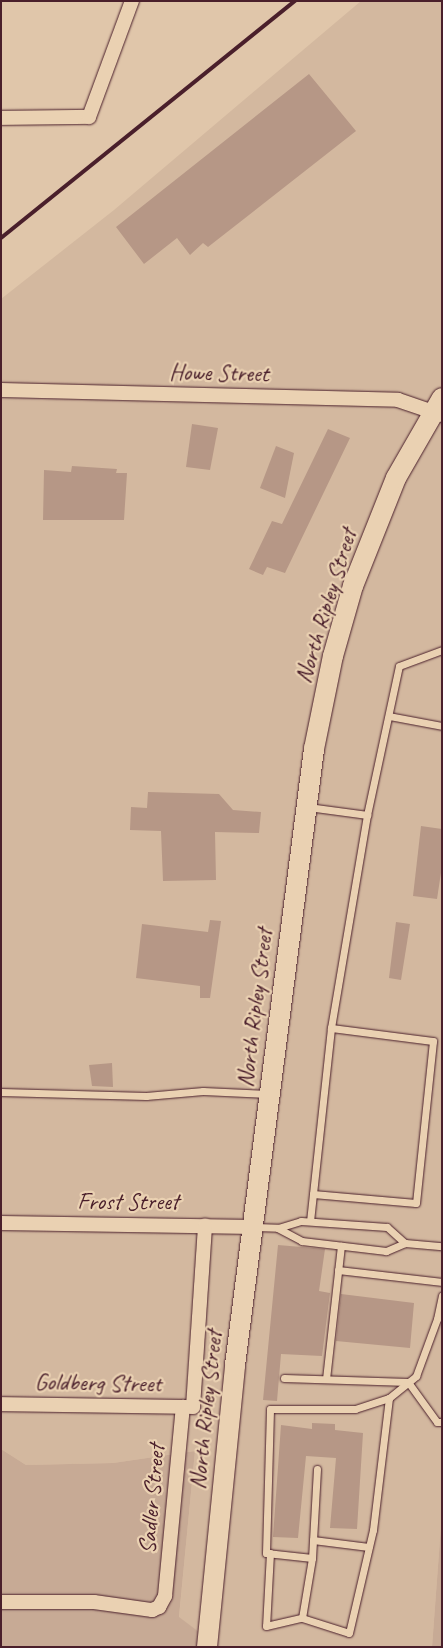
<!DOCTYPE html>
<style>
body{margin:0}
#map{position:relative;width:443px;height:1648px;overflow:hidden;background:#e0c6aa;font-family:Caveat,sans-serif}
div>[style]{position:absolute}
.built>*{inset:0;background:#d3b89f}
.green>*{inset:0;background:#c7aa95}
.building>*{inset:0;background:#b69786}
.roads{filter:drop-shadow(0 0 1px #4a1f2b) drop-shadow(0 0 1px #4a1f2b)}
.lane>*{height:7px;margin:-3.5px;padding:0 3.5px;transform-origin:3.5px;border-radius:3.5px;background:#ead1b2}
.street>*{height:14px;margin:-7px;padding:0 7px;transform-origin:7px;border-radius:7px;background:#ead1b2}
.secondary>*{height:20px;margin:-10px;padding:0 10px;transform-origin:10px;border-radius:10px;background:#ead1b2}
.rail>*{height:4px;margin:-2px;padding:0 2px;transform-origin:2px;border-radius:2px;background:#4a1f2b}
span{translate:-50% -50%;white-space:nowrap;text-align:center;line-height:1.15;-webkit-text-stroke:4.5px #ead1b2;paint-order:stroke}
.street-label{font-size:24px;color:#4a1f2b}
.frame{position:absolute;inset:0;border:2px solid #4a1f2b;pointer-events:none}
</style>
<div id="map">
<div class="built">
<div style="clip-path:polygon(361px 1px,442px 1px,442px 1512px,432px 1647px,219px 1647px,179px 1618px,195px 1451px,113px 1463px,26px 1465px,1px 1449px,1px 299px,114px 210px)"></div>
</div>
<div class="green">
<div style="clip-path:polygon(1px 1449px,26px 1465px,113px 1463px,195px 1451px,179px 1617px,219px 1647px,1px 1647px)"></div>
<div style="clip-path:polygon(442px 1512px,442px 1647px,432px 1647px)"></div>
</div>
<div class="building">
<div style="clip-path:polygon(309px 74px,356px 131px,208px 247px,203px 243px,190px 255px,177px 238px,144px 264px,116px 227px)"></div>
<div style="clip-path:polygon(192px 424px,218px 428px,210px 470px,186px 467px)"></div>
<div style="clip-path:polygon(328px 429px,350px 438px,285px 573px,267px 567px,263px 575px,249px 569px,272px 521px,282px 524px)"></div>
<div style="clip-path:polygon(276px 446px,294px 453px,285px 498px,260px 488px)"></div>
<div style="clip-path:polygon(72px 466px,117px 469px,116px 473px,127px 473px,124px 520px,43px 520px,44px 470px,71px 472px)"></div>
<div style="clip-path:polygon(148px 792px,219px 794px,233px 810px,261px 812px,259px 833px,215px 832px,216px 880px,163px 881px,161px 831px,130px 830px,131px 807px,147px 808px)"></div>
<div style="clip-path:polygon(421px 826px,442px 829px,442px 866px,437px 899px,413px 896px)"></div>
<div style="clip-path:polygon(210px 920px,221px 921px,210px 998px,200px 998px,200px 986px,136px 978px,142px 924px,208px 932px)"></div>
<div style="clip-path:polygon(396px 922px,410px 924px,401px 980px,389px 978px)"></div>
<div style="clip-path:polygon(112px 1063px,113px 1087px,92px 1086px,89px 1065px)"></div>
<div style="clip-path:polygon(278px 1245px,325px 1249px,319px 1291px,330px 1293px,322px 1356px,281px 1354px,277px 1401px,263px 1400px)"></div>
<div style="clip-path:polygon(341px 1294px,414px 1303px,410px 1348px,336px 1341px)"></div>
<div style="clip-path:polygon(312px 1423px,335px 1424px,335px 1430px,363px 1433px,357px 1529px,330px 1528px,336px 1458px,306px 1456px,298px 1538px,273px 1537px,281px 1425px,312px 1429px)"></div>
</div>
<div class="roads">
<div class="lane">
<div style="left:389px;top:716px;width:54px;rotate:10.7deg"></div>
<div style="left:308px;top:807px;width:60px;rotate:7.7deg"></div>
<div style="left:367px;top:815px;width:216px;rotate:99.6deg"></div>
<div style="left:331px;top:1028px;width:194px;rotate:96.2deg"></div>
<div style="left:367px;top:815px;width:152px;rotate:-77.9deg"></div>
<div style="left:399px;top:666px;width:46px;rotate:-20.4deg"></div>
<div style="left:1px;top:1092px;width:145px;rotate:1.6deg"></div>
<div style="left:146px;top:1096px;width:57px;rotate:-5deg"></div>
<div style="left:203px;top:1091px;width:65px;rotate:2.6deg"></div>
<div style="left:313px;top:1194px;width:103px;rotate:5deg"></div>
<div style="left:416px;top:1203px;width:163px;rotate:-84deg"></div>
<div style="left:433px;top:1041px;width:103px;rotate:-172.7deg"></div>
<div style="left:255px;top:1227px;width:23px;rotate:2deg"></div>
<div style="left:278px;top:1228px;width:24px;rotate:-17deg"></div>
<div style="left:301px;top:1221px;width:86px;rotate:4deg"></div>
<div style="left:387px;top:1227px;width:24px;rotate:42deg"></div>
<div style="left:405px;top:1243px;width:21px;rotate:157deg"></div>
<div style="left:386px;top:1251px;width:85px;rotate:-173.2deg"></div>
<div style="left:302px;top:1241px;width:27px;rotate:-152deg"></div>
<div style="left:405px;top:1243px;width:37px;rotate:5deg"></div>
<div style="left:338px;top:1270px;width:105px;rotate:6.6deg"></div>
<div style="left:284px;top:1378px;width:124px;rotate:1.8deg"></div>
<div style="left:408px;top:1382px;width:49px;rotate:54.1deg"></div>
<div style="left:437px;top:1422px;width:5px"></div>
<div style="left:326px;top:1379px;width:134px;rotate:-83.6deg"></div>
<div style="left:317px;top:1469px;width:89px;rotate:93.2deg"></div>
<div style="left:312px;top:1558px;width:46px;rotate:-173.8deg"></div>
<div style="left:266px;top:1553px;width:144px;rotate:-88.4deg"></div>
<div style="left:270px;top:1409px;width:85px"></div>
<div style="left:355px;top:1409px;width:36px;rotate:-18deg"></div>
<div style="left:389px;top:1398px;width:35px;rotate:-39deg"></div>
<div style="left:416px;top:1376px;width:61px;rotate:-69.8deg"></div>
<div style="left:437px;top:1319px;width:24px;rotate:-78deg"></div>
<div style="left:313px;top:1540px;width:56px;rotate:7.1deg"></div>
<div style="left:270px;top:1553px;width:73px;rotate:93.1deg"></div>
<div style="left:266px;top:1626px;width:37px;rotate:-13deg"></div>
<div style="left:302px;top:1618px;width:61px;rotate:-80.5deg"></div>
<div style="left:302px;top:1618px;width:49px;rotate:17.7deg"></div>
<div style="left:349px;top:1633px;width:106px;rotate:-76.9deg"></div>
<div style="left:373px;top:1530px;width:133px;rotate:-83.1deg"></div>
</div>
<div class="street">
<div style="left:1px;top:118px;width:88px;rotate:-0.7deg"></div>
<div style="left:89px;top:117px;width:124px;rotate:-69.7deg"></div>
<div style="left:1px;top:390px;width:397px;rotate:1.4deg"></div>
<div style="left:398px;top:400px;width:46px;rotate:18.8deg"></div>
<div style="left:1px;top:1223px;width:253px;rotate:0.9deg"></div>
<div style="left:1px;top:1404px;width:192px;rotate:0.9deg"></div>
<div style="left:193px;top:1407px;width:182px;rotate:-86.2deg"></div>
<div style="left:1px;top:1602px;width:93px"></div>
<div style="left:94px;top:1602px;width:59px;rotate:7.9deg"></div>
<div style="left:152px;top:1610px;width:8px;rotate:-23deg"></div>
<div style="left:159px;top:1607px;width:13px;rotate:-61deg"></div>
<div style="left:165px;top:1596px;width:190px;rotate:-84.6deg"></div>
</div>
<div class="secondary">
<div style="left:207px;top:1647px;width:283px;rotate:-84.3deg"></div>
<div style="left:235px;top:1365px;width:621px;rotate:-82.69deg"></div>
<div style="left:314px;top:749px;width:95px;rotate:-78.5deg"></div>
<div style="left:333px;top:656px;width:73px;rotate:-74.1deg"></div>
<div style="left:353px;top:586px;width:116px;rotate:-68.3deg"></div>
<div style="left:396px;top:478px;width:92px;rotate:-60.1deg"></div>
</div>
</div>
<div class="rail">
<div style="left:1px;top:238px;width:378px;rotate:-38.9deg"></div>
</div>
<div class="street-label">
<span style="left:219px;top:373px;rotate:1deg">Howe Street</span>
<span style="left:326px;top:606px;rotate:-73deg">North Ripley Street</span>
<span style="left:255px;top:1008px;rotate:-83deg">North Ripley Street</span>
<span style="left:128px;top:1202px">Frost Street</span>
<span style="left:98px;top:1383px;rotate:1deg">Goldberg Street</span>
<span style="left:206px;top:1410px;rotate:-84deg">North Ripley Street</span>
<span style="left:152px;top:1499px;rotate:-85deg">Sadler Street</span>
</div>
<div class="frame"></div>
</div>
